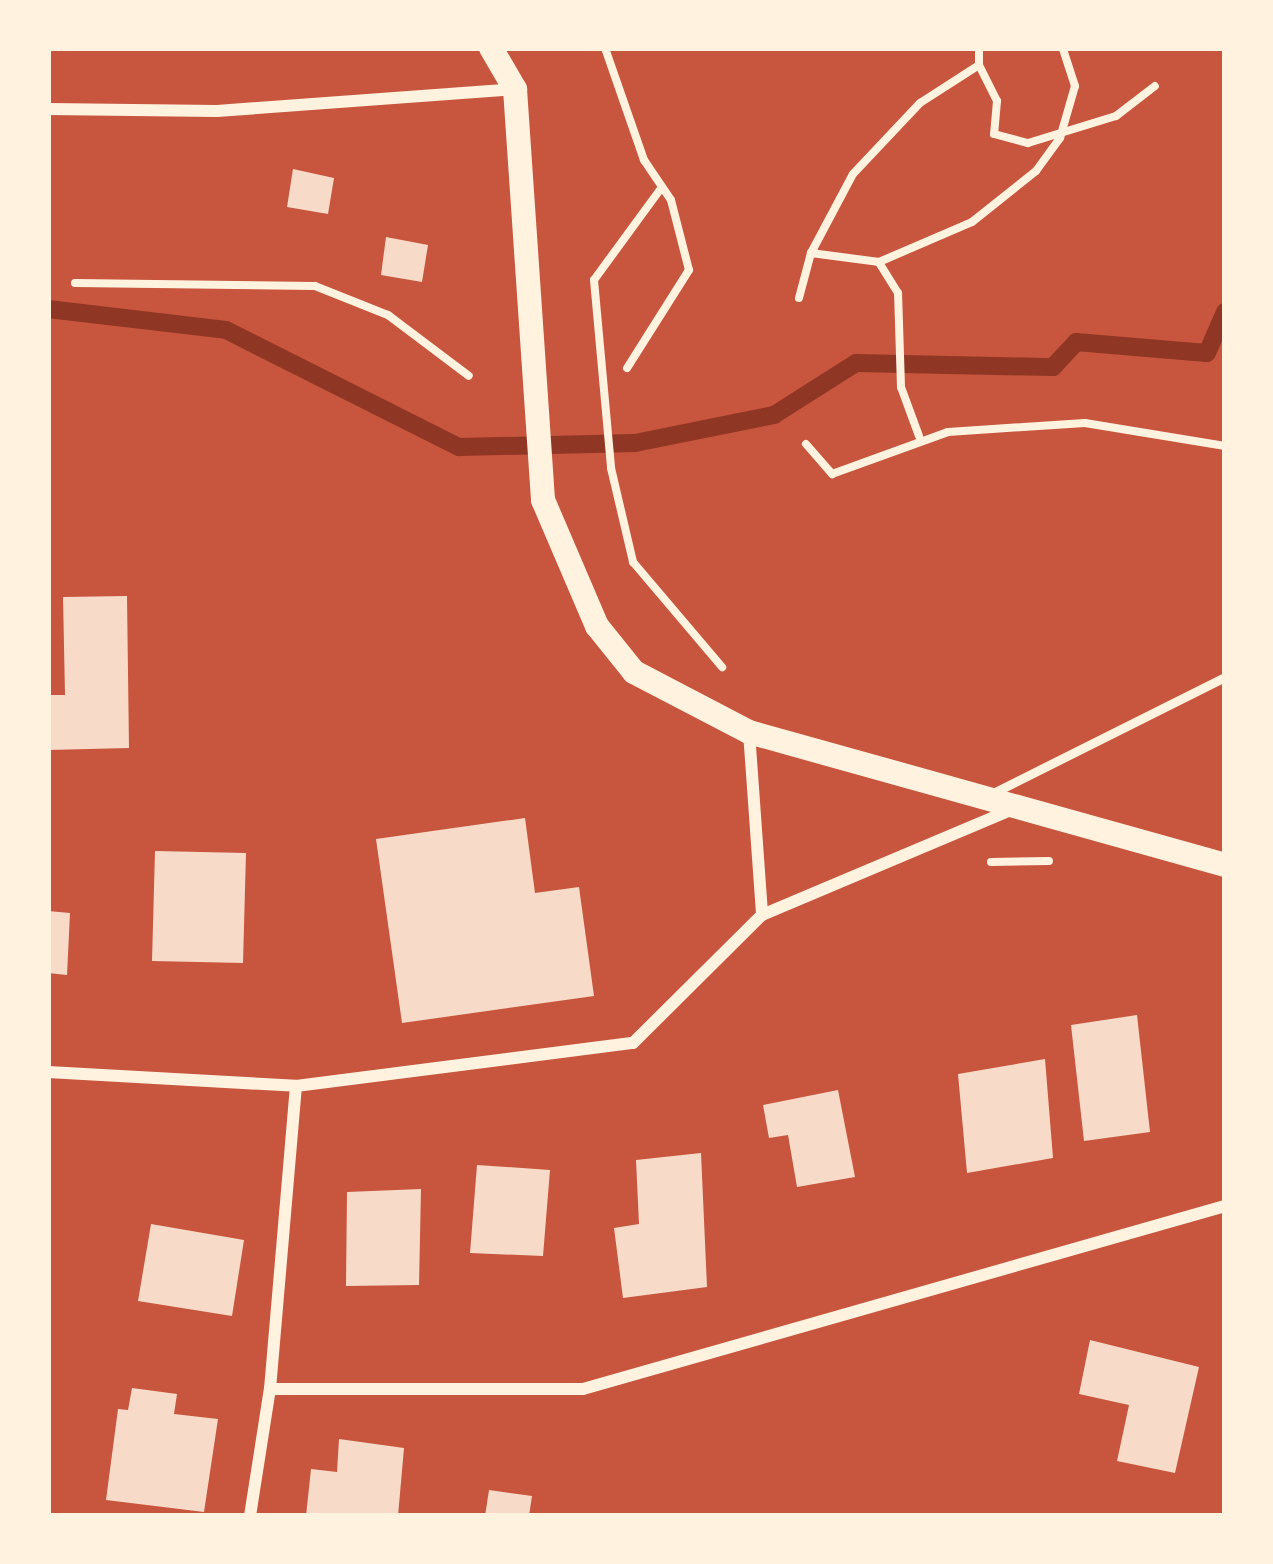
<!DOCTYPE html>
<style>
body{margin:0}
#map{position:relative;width:1273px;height:1564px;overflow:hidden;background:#c8553d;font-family:Roboto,sans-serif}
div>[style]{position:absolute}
.stream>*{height:18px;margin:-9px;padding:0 9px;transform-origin:9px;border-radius:9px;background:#8f3625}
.building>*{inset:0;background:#f7dbc8}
.path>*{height:8px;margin:-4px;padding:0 4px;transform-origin:4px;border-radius:4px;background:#fff3e0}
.service>*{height:9px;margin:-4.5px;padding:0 4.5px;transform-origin:4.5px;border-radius:4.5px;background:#fff3e0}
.minor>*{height:12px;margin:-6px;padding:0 6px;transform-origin:6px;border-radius:6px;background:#fff3e0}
.secondary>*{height:24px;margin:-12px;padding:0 12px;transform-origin:12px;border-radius:12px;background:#fff3e0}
span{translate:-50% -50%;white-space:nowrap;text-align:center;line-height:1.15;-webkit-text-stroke:9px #fff3e0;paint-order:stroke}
.frame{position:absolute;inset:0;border:51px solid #fff3e0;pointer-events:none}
</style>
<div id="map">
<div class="stream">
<div style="left:48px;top:309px;width:179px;rotate:6.7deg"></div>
<div style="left:226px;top:330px;width:261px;rotate:26.7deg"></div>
<div style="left:459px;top:447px;width:176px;rotate:-1.3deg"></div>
<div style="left:635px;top:443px;width:142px;rotate:-11.4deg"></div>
<div style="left:774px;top:415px;width:97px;rotate:-32.4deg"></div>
<div style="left:856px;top:363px;width:197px;rotate:1.2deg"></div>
<div style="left:1053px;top:367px;width:34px;rotate:-47deg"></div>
<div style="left:1076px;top:342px;width:131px;rotate:4.8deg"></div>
<div style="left:1207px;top:353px;width:45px;rotate:-66.3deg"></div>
</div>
<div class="building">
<div style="clip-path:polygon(293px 169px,334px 178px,328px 214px,287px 207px)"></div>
<div style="clip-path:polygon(386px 237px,428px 245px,422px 282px,381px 275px)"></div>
<div style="clip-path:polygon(127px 596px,129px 748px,48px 750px,48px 695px,65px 695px,63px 597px)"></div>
<div style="clip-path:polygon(525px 818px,535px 893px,579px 887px,594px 996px,402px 1023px,376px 839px)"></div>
<div style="clip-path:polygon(155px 851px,246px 853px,243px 963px,152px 961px)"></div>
<div style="clip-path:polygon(48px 911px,70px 913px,67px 975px,48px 973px)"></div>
<div style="clip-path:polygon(1137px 1015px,1150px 1132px,1084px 1141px,1071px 1025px)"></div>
<div style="clip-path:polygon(1045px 1059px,1053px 1158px,967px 1173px,958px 1074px)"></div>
<div style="clip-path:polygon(838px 1090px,855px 1177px,797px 1187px,788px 1135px,769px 1138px,763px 1105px)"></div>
<div style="clip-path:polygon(701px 1153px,707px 1287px,623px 1298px,614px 1228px,639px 1224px,636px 1160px)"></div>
<div style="clip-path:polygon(477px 1165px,550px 1170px,543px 1256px,470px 1253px)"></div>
<div style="clip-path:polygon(421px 1189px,419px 1285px,346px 1286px,347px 1192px)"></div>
<div style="clip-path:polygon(151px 1224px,244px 1240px,232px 1316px,138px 1301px)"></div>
<div style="clip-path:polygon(1090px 1340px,1199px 1367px,1175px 1473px,1117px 1461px,1129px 1405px,1079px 1394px)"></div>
<div style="clip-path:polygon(132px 1388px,177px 1394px,174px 1414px,218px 1419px,204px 1512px,106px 1500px,118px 1409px,128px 1410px)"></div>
<div style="clip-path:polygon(339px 1439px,404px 1448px,398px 1516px,306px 1516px,311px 1469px,337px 1472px)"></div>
<div style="clip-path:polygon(489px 1490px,532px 1496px,529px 1516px,485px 1516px)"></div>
</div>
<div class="path">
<div style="left:605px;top:48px;width:119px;rotate:70.8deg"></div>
<div style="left:644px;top:160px;width:48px;rotate:56deg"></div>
<div style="left:671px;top:200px;width:72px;rotate:75.6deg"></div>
<div style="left:689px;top:270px;width:116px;rotate:122.3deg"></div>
<div style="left:979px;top:65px;width:40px;rotate:63.4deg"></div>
<div style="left:997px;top:101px;width:33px;rotate:95deg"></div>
<div style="left:994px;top:134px;width:35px;rotate:15deg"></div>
<div style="left:1028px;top:143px;width:92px;rotate:-17.1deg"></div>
<div style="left:1116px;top:116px;width:49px;rotate:-37.6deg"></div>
<div style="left:662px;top:187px;width:115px;rotate:126.2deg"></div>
<div style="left:594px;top:280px;width:189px;rotate:84.8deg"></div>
<div style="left:611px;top:468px;width:97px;rotate:76.8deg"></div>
<div style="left:633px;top:562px;width:138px;rotate:49.7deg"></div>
<div style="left:811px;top:253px;width:69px;rotate:7.5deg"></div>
<div style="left:75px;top:283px;width:240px;rotate:0.7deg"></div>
<div style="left:315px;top:286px;width:79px;rotate:21.7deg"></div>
<div style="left:388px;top:315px;width:101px;rotate:37deg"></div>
<div style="left:799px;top:298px;width:47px;rotate:-75.1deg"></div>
<div style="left:811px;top:253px;width:89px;rotate:-62deg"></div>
<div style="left:853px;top:174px;width:98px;rotate:-46.7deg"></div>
<div style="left:920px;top:103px;width:70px;rotate:-32.8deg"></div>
<div style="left:979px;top:65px;width:17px;rotate:-90deg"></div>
<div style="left:919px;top:436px;width:52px;rotate:-110.2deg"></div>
<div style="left:901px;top:387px;width:94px;rotate:-91.8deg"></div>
<div style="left:898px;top:293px;width:36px;rotate:-122deg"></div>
<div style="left:879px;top:262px;width:101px;rotate:-23.3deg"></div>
<div style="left:972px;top:222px;width:82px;rotate:-38.6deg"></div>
<div style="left:1036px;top:171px;width:41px;rotate:-54deg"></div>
<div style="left:1060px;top:138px;width:54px;rotate:-73.9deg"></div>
<div style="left:1075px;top:86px;width:40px;rotate:-108deg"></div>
<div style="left:806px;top:444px;width:40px;rotate:49deg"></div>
<div style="left:832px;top:474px;width:123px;rotate:-19.9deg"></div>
<div style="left:948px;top:432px;width:137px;rotate:-3.8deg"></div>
<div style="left:1085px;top:423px;width:142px;rotate:9.3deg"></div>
<div style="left:991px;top:862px;width:58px;rotate:-1deg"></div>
</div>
<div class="service">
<div style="left:991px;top:794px;width:262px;rotate:-26.6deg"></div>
</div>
<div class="minor">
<div style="left:48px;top:109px;width:169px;rotate:0.7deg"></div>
<div style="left:217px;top:111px;width:298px;rotate:-4.2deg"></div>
<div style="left:749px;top:732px;width:183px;rotate:85.9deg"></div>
<div style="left:48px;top:1072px;width:248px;rotate:3.2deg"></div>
<div style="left:296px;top:1086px;width:340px;rotate:-7.3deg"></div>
<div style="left:633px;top:1043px;width:182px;rotate:-44.8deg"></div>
<div style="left:762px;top:915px;width:272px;rotate:-22.9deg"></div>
<div style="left:270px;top:1389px;width:313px"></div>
<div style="left:583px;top:1389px;width:668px;rotate:-15.91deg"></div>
<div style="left:250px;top:1516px;width:129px;rotate:-81.1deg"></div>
<div style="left:270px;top:1389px;width:304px;rotate:-85.1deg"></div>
</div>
<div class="secondary">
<div style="left:491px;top:48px;width:48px;rotate:59.7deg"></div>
<div style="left:515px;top:89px;width:412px;rotate:86.1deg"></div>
<div style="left:543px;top:500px;width:137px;rotate:66.8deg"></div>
<div style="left:597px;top:626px;width:59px;rotate:51.2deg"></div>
<div style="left:634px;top:672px;width:130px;rotate:27.6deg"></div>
<div style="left:749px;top:732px;width:494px;rotate:15.6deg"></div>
</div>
<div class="frame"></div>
</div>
